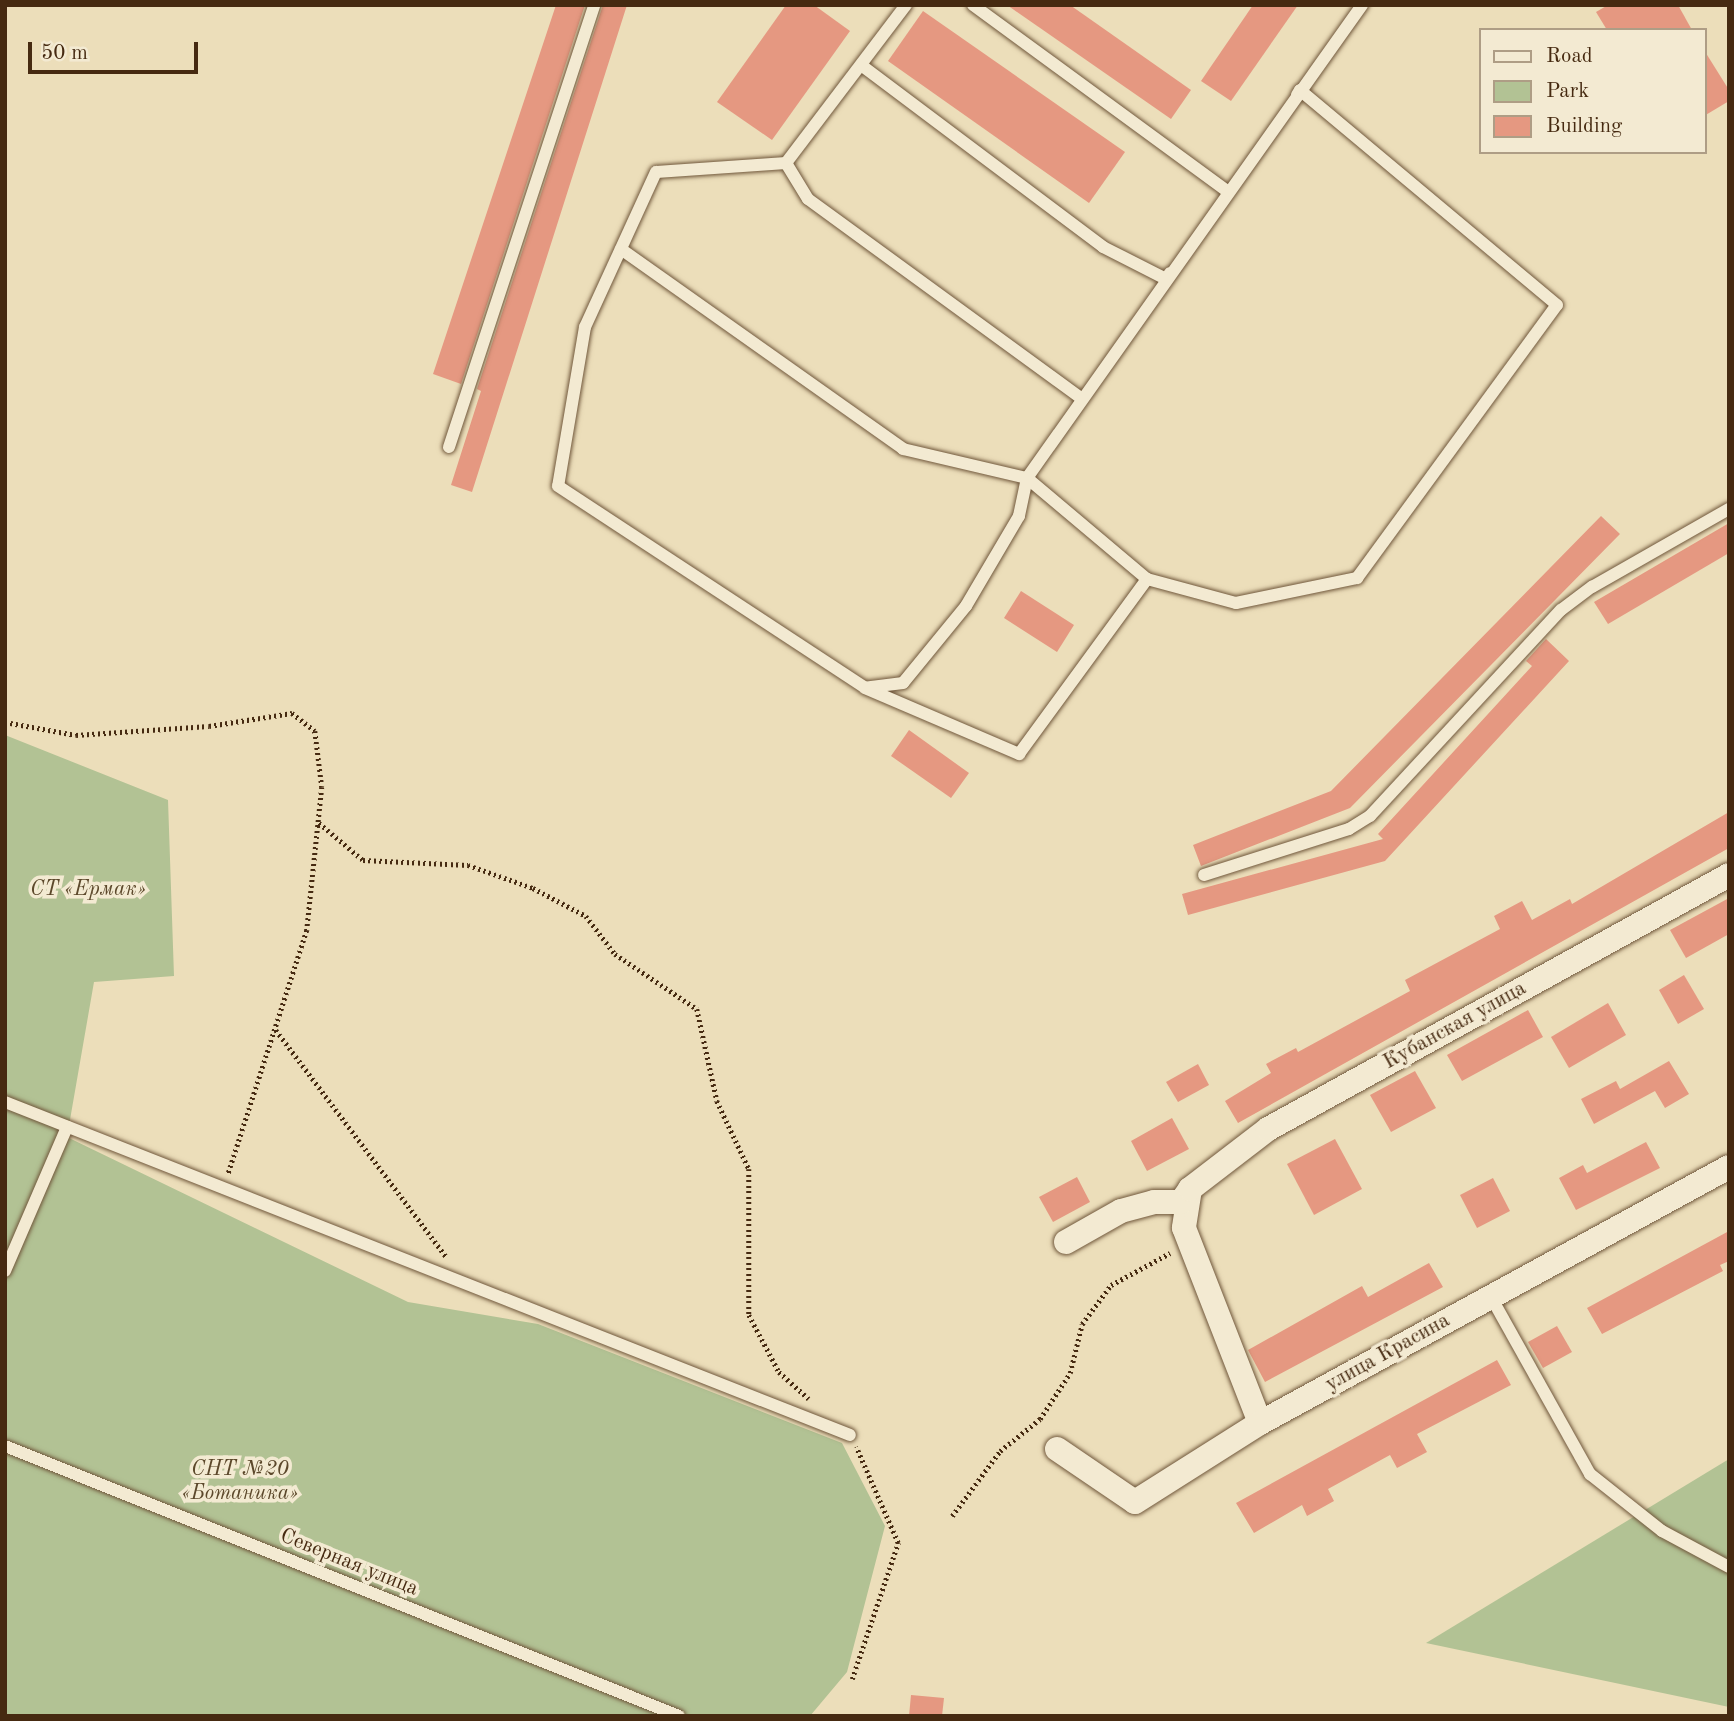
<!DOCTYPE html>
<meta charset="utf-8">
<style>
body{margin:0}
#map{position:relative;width:1734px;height:1721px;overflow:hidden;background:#ecdeba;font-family:"Old Standard TT",serif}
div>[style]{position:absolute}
.green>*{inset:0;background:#b2c294}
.building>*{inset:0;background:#e59881}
.path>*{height:4.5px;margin-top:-2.25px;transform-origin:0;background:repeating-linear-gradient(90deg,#462a11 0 2px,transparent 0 5.5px)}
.roads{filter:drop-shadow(0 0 2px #70573b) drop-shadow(0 0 2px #70573b)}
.lane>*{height:12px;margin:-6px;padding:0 6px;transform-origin:6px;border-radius:6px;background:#f3ead2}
.street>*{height:24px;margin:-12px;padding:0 12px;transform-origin:12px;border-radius:12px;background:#f3ead2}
span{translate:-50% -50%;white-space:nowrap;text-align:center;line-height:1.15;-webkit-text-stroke:7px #f3ead2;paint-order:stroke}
.park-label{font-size:21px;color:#5c482b;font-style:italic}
.street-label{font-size:21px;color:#462a11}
.frame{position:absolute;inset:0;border:7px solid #462a11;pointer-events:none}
.legend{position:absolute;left:1479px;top:28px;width:228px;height:126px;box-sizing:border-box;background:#f3ead2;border:2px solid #ae9d85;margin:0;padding:9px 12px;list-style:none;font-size:21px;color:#462a11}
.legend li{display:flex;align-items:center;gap:14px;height:35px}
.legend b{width:35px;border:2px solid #ae9d85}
.scale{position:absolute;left:28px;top:42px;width:170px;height:32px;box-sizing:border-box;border:4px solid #462a11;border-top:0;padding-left:9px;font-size:21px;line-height:24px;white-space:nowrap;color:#462a11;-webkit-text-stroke:5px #f3ead2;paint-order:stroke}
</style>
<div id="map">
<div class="green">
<div style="clip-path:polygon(5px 735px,168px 800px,174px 976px,94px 982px,67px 1137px,408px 1302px,538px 1324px,842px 1443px,885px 1526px,847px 1672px,810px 1716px,5px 1716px)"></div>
<div style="clip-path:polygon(1729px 1459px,1729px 1707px,1426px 1643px)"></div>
</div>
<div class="building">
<div style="clip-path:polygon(556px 5px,585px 5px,461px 384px,433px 374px)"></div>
<div style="clip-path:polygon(603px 5px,627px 5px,472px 492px,451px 485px,481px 391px,477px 389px)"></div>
<div style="clip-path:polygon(786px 5px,814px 5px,850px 31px,772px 140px,717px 102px)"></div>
<div style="clip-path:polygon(1007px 5px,1070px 5px,1191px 90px,1171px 119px)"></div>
<div style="clip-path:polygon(1253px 5px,1298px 5px,1231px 101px,1201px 81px)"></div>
<div style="clip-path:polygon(1608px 5px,1678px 5px,1692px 30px,1607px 30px,1596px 12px)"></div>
<div style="clip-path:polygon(923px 11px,1125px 152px,1089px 203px,888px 61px)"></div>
<div style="clip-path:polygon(1704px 50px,1729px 90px,1729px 101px,1704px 116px)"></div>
<div style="clip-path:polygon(1601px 516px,1620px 534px,1350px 808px,1201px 866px,1193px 845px,1331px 791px)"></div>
<div style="clip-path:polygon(1729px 523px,1729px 553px,1608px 624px,1594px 602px)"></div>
<div style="clip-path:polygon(1021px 591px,1074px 625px,1057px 652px,1004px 618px)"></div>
<div style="clip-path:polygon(1546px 639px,1569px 661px,1385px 861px,1188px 915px,1182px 894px,1383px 839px,1378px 834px,1532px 666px,1526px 661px)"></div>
<div style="clip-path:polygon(909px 730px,969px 773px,951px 798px,891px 756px)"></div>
<div style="clip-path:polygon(1729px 812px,1729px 848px,1238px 1123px,1225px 1101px,1271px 1073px,1266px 1064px,1296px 1048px,1298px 1052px,1410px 991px,1405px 980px,1500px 929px,1494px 916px,1522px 901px,1532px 920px,1570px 899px,1572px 904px)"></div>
<div style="clip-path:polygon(1729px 898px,1729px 934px,1686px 958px,1670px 930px)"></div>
<div style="clip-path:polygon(1684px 975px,1704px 1009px,1678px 1024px,1659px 990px)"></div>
<div style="clip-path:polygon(1608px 1003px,1626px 1035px,1569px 1068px,1551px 1037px)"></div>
<div style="clip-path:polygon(1528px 1010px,1543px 1037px,1462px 1081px,1447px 1055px)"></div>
<div style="clip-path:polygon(1669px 1061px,1689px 1094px,1665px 1108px,1655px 1091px,1594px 1124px,1581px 1099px,1616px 1081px,1620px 1089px)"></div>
<div style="clip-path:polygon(1198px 1064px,1209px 1085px,1178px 1102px,1166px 1082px)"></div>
<div style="clip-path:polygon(1415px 1071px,1436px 1108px,1391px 1132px,1370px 1095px)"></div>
<div style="clip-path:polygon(1172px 1118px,1189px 1149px,1147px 1171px,1131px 1141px)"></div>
<div style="clip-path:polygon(1335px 1139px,1362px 1189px,1314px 1215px,1287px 1164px)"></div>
<div style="clip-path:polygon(1646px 1142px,1660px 1168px,1576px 1210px,1559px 1178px,1583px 1165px,1587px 1173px)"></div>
<div style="clip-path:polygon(1077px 1177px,1090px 1202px,1053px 1222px,1039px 1197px)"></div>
<div style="clip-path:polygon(1493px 1178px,1510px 1211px,1477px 1228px,1460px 1195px)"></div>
<div style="clip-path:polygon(1729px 1231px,1729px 1261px,1720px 1265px,1723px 1271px,1602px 1334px,1587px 1308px)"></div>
<div style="clip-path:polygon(1429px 1263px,1443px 1287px,1265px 1382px,1248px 1350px,1362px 1286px,1368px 1297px)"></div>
<div style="clip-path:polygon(1557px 1326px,1572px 1352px,1543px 1368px,1528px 1342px)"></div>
<div style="clip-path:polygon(1497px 1360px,1511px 1385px,1417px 1434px,1427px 1452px,1397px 1468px,1390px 1455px,1328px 1489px,1334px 1501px,1307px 1516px,1302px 1505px,1254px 1533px,1236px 1503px)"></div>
<div style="clip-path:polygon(911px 1695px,944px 1698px,942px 1716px,909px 1716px)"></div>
</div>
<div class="path">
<div style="left:5px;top:722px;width:72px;rotate:10.4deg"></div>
<div style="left:76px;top:735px;width:133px;rotate:-3.9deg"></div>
<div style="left:209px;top:726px;width:84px;rotate:-8.9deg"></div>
<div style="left:292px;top:713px;width:29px;rotate:38deg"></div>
<div style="left:315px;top:731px;width:56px;rotate:82.9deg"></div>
<div style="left:322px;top:787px;width:144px;rotate:96deg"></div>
<div style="left:307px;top:930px;width:257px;rotate:107.9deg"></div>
<div style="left:319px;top:823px;width:57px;rotate:40.1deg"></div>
<div style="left:363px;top:860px;width:105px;rotate:2.7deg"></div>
<div style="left:468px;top:865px;width:69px;rotate:19.5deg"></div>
<div style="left:533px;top:888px;width:60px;rotate:27.8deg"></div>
<div style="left:586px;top:916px;width:48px;rotate:52.7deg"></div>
<div style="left:615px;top:954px;width:99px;rotate:33.9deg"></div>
<div style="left:697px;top:1009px;width:94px;rotate:77.7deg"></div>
<div style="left:717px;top:1101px;width:75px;rotate:64.8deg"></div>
<div style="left:749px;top:1169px;width:146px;rotate:90deg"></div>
<div style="left:749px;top:1315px;width:64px;rotate:62.2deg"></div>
<div style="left:779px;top:1372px;width:40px;rotate:42deg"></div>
<div style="left:276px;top:1030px;width:285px;rotate:53.1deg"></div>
<div style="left:952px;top:1516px;width:81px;rotate:-53.6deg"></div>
<div style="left:1000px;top:1451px;width:51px;rotate:-38.7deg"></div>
<div style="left:1040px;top:1419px;width:55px;rotate:-56.9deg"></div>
<div style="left:1070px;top:1373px;width:50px;rotate:-76.2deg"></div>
<div style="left:1082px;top:1324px;width:49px;rotate:-53.4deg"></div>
<div style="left:1111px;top:1285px;width:67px;rotate:-28.5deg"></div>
<div style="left:852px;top:1679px;width:144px;rotate:-71.3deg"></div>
<div style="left:898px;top:1543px;width:105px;rotate:-113.6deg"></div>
</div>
<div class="roads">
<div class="lane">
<div style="left:906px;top:5px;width:198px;rotate:127.2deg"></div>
<div style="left:786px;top:163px;width:130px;rotate:176deg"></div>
<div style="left:656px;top:172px;width:170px;rotate:114.6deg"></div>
<div style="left:585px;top:327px;width:161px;rotate:99.6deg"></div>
<div style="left:558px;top:486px;width:367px;rotate:33.3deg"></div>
<div style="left:865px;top:688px;width:168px;rotate:23.2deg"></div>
<div style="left:1019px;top:754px;width:217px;rotate:-53.8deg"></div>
<div style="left:1147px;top:579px;width:157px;rotate:-139.9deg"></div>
<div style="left:1027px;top:478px;width:580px;rotate:-54.69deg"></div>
<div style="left:973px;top:5px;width:315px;rotate:36.2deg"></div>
<div style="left:861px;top:65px;width:303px;rotate:36.9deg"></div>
<div style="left:1103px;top:247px;width:71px;rotate:26.9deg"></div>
<div style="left:1166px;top:279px;width:7px;rotate:-56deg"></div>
<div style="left:786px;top:163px;width:42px;rotate:58.6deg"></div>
<div style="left:808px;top:199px;width:339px;rotate:36.1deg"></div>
<div style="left:621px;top:249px;width:346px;rotate:35.3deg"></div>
<div style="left:903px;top:449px;width:127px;rotate:13.2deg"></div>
<div style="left:1027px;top:478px;width:39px;rotate:102deg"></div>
<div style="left:1019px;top:516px;width:104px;rotate:120.5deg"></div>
<div style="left:966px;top:606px;width:99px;rotate:129.3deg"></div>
<div style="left:903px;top:683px;width:38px;rotate:173deg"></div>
<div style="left:449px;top:447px;width:465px;rotate:-71.8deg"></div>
<div style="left:1147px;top:579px;width:92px;rotate:15.1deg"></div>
<div style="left:1236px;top:603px;width:124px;rotate:-11.7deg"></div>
<div style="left:1357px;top:578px;width:338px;rotate:-53.8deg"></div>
<div style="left:1557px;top:305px;width:335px;rotate:-140.1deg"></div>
<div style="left:1300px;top:90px;width:6px;rotate:121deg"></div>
<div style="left:1204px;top:875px;width:152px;rotate:-17.6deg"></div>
<div style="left:1349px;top:829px;width:25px;rotate:-32deg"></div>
<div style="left:1370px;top:816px;width:281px;rotate:-47.2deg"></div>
<div style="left:1561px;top:610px;width:39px;rotate:-37deg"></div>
<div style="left:1592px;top:587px;width:158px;rotate:-29.7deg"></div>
<div style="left:5px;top:1102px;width:908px;rotate:21.51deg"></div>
<div style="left:5px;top:1271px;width:157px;rotate:-66.7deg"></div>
<div style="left:1491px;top:1297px;width:203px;rotate:60.8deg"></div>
<div style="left:1590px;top:1474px;width:92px;rotate:38.4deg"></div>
<div style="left:1662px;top:1531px;width:76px;rotate:28.2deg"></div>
<div style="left:5px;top:1446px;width:726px;rotate:21.83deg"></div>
</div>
<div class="street">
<div style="left:1190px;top:1189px;width:39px;rotate:99deg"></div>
<div style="left:1184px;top:1228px;width:209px;rotate:68.7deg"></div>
<div style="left:1066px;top:1242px;width:63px;rotate:-29.4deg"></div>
<div style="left:1121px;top:1211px;width:34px;rotate:-15deg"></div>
<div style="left:1154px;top:1202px;width:27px"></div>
<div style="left:1181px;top:1202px;width:16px;rotate:-55deg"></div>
<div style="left:1190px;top:1189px;width:98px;rotate:-37.6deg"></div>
<div style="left:1268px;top:1129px;width:526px;rotate:-28.85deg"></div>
<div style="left:1057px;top:1449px;width:94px;rotate:34.2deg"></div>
<div style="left:1135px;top:1502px;width:148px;rotate:-32.3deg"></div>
<div style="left:1260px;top:1423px;width:534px;rotate:-28.63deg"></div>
</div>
</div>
<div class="park-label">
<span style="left:88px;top:890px">СТ «Ермак»</span>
<span style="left:240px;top:1482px">СНТ №20<br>«Ботаника»</span>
</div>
<div class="street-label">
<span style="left:1455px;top:1026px;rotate:-29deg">Кубанская улица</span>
<span style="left:1388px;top:1353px;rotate:-29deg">улица Красина</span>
<span style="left:349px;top:1563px;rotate:22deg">Северная улица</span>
</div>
<div class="frame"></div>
<ul class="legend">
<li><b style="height:9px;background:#f3ead2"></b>Road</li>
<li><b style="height:19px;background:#b2c294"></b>Park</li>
<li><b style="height:19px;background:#e59881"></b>Building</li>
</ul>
<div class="scale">50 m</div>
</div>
